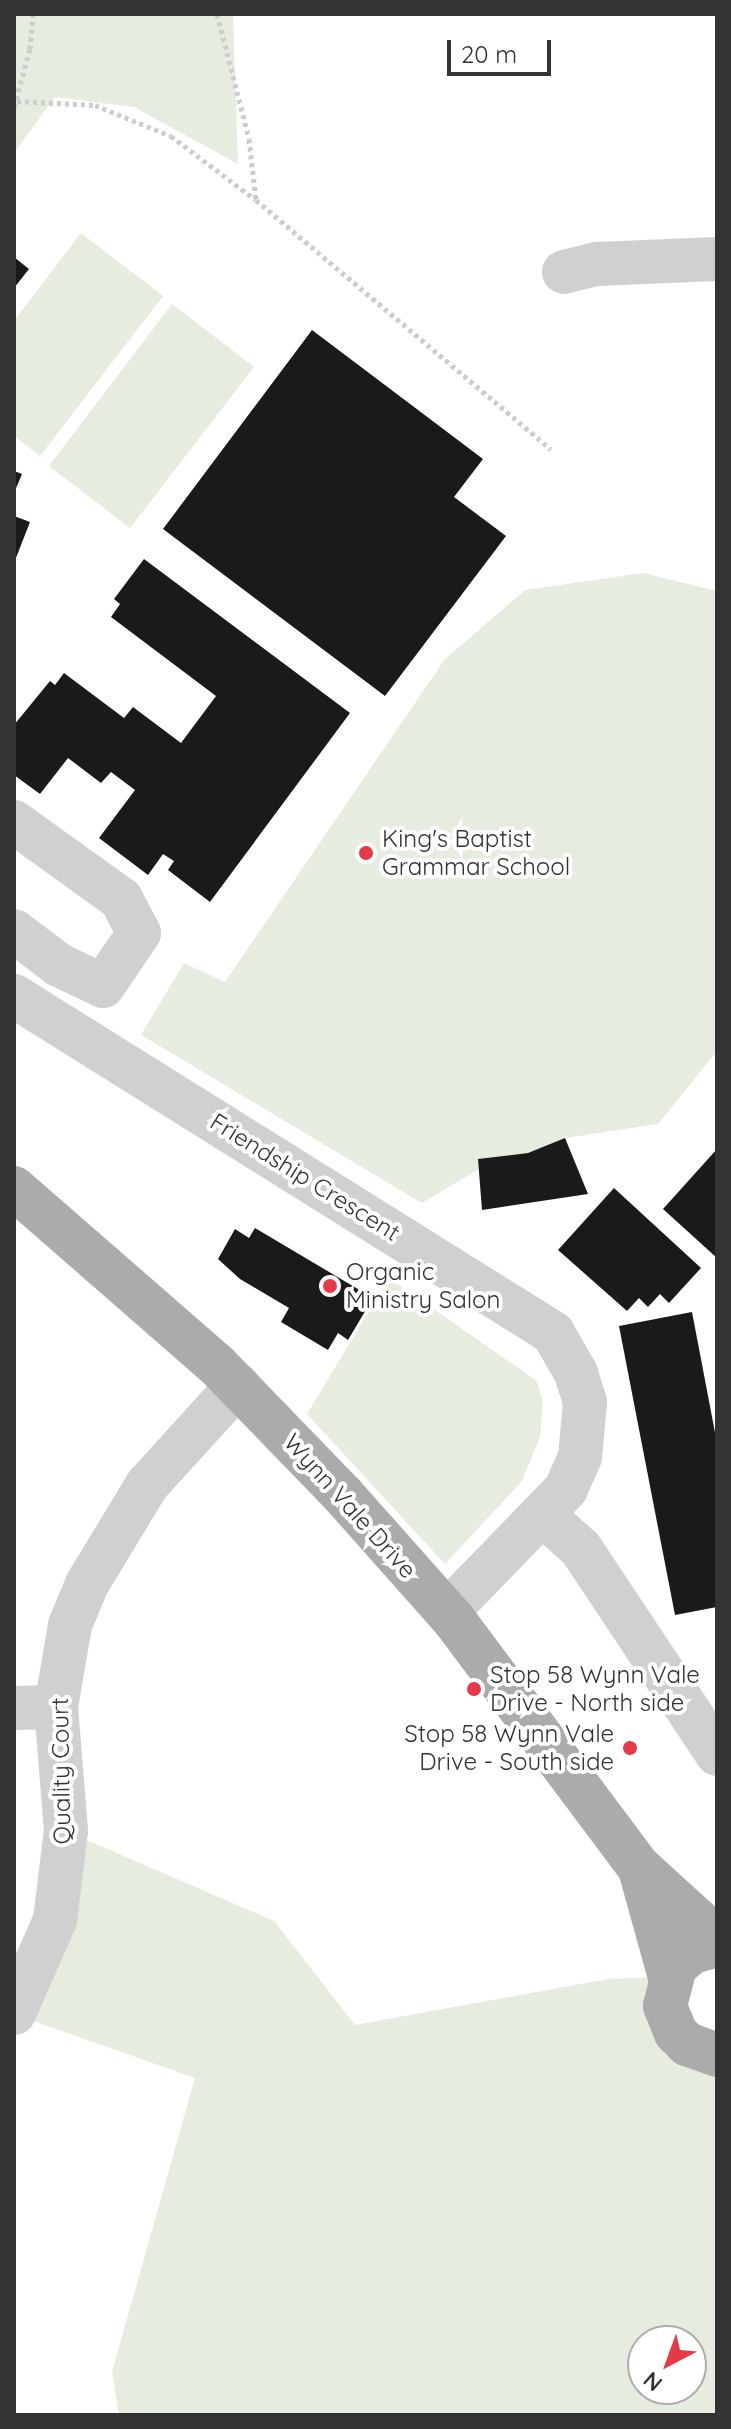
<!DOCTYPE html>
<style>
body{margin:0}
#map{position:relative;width:731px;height:2429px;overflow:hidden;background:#fff;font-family:Quicksand,sans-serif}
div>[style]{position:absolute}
.green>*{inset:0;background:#e6ecdf}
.building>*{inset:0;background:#1a1a1a}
.path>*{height:5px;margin-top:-2.5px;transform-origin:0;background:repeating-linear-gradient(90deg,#cdcdcd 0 4px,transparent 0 8px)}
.minor>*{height:44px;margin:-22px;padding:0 22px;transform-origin:22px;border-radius:22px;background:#d0d0d0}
.major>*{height:44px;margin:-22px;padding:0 22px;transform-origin:22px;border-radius:22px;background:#ababab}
.dots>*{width:22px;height:22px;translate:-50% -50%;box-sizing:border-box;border:4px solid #fff;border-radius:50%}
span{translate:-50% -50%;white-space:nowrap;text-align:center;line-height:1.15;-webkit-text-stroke:8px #fff;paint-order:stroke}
.poi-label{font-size:24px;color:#333}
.left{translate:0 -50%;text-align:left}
.right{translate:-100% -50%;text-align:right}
.street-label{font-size:24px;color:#333}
.frame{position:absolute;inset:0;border:16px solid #333;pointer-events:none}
.north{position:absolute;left:627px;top:2325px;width:80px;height:80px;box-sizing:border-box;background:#fff;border:2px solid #adadad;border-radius:50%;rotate:221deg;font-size:22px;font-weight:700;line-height:32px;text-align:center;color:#333}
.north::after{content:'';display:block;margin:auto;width:28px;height:36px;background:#e63946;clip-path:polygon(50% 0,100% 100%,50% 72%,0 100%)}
.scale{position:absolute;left:447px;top:40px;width:104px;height:36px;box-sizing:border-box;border:4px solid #333;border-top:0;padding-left:10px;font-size:24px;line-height:28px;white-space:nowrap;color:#333;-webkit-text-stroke:6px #fff;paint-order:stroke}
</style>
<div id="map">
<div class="green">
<div style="clip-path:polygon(14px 14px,233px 14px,238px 164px,134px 107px,55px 97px,14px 153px)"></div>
<div style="clip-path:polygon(81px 233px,163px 296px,40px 456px,14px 436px,14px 321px)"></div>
<div style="clip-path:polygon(172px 304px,254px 367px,130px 528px,49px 466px)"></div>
<div style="clip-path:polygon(643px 573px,717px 591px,717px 1051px,658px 1124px,565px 1138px,528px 1153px,478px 1159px,479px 1169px,422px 1203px,141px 1035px,184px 963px,225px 982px,445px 659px,525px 590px)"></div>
<div style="clip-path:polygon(389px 1278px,537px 1381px,543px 1403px,540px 1437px,522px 1481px,445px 1564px,307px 1414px)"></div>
<div style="clip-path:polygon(evenodd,66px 1831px,274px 1921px,355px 2025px,608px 1979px,670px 1977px,666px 1992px,717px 2057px,717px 2415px,119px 2415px,112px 2372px,195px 2078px,14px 2014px,66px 1831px,643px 2341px,691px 2341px,691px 2389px,643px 2389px,643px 2341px)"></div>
</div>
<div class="building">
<div style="clip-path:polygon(14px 257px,29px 269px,14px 288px)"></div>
<div style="clip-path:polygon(312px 330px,483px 459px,454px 497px,506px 536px,385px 696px,163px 529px)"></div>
<div style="clip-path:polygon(14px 471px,22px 474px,14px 493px)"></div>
<div style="clip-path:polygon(14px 516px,30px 522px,14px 563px)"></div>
<div style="clip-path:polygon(144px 559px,350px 713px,210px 902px,168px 870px,174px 861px,163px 854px,148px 875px,99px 838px,135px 790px,111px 772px,101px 783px,68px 758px,40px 794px,14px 775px,14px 725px,50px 681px,55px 685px,64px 673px,124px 718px,133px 707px,181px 743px,216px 696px,111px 617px,120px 604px,114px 599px)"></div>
<div style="clip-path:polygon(565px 1138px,588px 1194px,482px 1210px,478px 1159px,528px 1153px)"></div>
<div style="clip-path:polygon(717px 1149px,717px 1258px,663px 1209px)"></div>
<div style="clip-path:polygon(614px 1188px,701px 1268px,669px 1303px,660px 1294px,648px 1307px,639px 1298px,627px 1311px,558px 1250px)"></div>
<div style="clip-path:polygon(255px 1228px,373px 1298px,348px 1340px,338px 1333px,328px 1350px,281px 1322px,289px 1308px,240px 1279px,218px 1259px,235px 1229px,249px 1238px)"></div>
<div style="clip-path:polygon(692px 1312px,717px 1443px,717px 1607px,675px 1615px,619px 1326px)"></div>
</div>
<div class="path">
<div style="left:217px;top:14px;width:129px;rotate:75.6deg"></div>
<div style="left:249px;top:139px;width:61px;rotate:83.5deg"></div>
<div style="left:17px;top:101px;width:78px;rotate:2.9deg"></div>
<div style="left:95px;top:105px;width:82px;rotate:22.2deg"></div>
<div style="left:171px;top:136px;width:106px;rotate:37deg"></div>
<div style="left:256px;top:200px;width:386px;rotate:40.2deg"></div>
<div style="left:14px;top:107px;width:60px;rotate:-74.6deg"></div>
<div style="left:30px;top:49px;width:35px;rotate:-85deg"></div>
</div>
<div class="minor">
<div style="left:564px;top:272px;width:34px;rotate:-14deg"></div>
<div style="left:597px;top:264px;width:120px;rotate:-2.4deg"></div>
<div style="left:14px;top:822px;width:132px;rotate:35.7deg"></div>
<div style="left:121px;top:899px;width:38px;rotate:62deg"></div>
<div style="left:139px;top:933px;width:64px;rotate:124.2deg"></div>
<div style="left:103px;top:986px;width:49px;rotate:-154.5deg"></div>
<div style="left:59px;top:965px;width:56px;rotate:-142.9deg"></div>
<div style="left:14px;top:996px;width:636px;rotate:32.01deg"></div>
<div style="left:553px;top:1333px;width:46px;rotate:60.1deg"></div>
<div style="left:576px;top:1373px;width:30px;rotate:73deg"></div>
<div style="left:585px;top:1402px;width:55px;rotate:95.2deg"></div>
<div style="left:580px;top:1457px;width:35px;rotate:114deg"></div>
<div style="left:566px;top:1489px;width:171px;rotate:134.1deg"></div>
<div style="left:542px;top:1514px;width:52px;rotate:41.9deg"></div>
<div style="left:581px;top:1549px;width:246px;rotate:56.4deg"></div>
<div style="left:14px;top:1708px;width:42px;rotate:-1.4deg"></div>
<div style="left:14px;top:2013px;width:102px;rotate:-66.2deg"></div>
<div style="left:55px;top:1920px;width:90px;rotate:-83deg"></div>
<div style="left:66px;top:1831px;width:124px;rotate:-94.6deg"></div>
<div style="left:56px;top:1707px;width:83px;rotate:-80.3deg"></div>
<div style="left:70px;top:1625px;width:44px;rotate:-67.5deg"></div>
<div style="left:87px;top:1584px;width:116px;rotate:-58.8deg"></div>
<div style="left:147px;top:1485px;width:135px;rotate:-47.7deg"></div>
</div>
<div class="major">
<div style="left:14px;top:1188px;width:269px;rotate:41.1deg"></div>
<div style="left:217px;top:1365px;width:181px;rotate:45.9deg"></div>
<div style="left:343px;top:1495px;width:167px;rotate:48.4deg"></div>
<div style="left:454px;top:1620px;width:309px;rotate:53.2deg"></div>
<div style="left:639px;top:1867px;width:105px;rotate:42.3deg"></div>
<div style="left:640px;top:1869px;width:112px;rotate:74.5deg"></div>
<div style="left:717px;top:1945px;width:26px;rotate:164deg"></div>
<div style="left:692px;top:1952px;width:23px;rotate:139deg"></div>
<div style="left:675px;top:1967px;width:40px;rotate:104.4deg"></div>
<div style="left:665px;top:2006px;width:29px;rotate:68deg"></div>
<div style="left:676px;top:2033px;width:16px;rotate:45deg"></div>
<div style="left:687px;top:2044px;width:32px;rotate:20deg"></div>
</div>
<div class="dots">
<div style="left:366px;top:853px;background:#e63946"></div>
<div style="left:330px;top:1286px;background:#e63946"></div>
<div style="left:474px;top:1689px;background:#e63946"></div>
<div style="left:630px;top:1748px;background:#e63946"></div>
</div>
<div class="poi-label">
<span class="left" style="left:382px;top:853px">King's Baptist<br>Grammar School</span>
<span class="left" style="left:346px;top:1286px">Organic<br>Ministry Salon</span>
<span class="left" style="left:490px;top:1689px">Stop 58 Wynn Vale<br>Drive - North side</span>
<span class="right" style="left:614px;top:1748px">Stop 58 Wynn Vale<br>Drive - South side</span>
</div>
<div class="street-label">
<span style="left:305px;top:1177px;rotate:32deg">Friendship Crescent</span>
<span style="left:350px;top:1506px;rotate:48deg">Wynn Vale Drive</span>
<span style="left:61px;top:1771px;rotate:-91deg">Quality Court</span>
</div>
<div class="frame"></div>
<div class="north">N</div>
<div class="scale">20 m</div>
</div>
